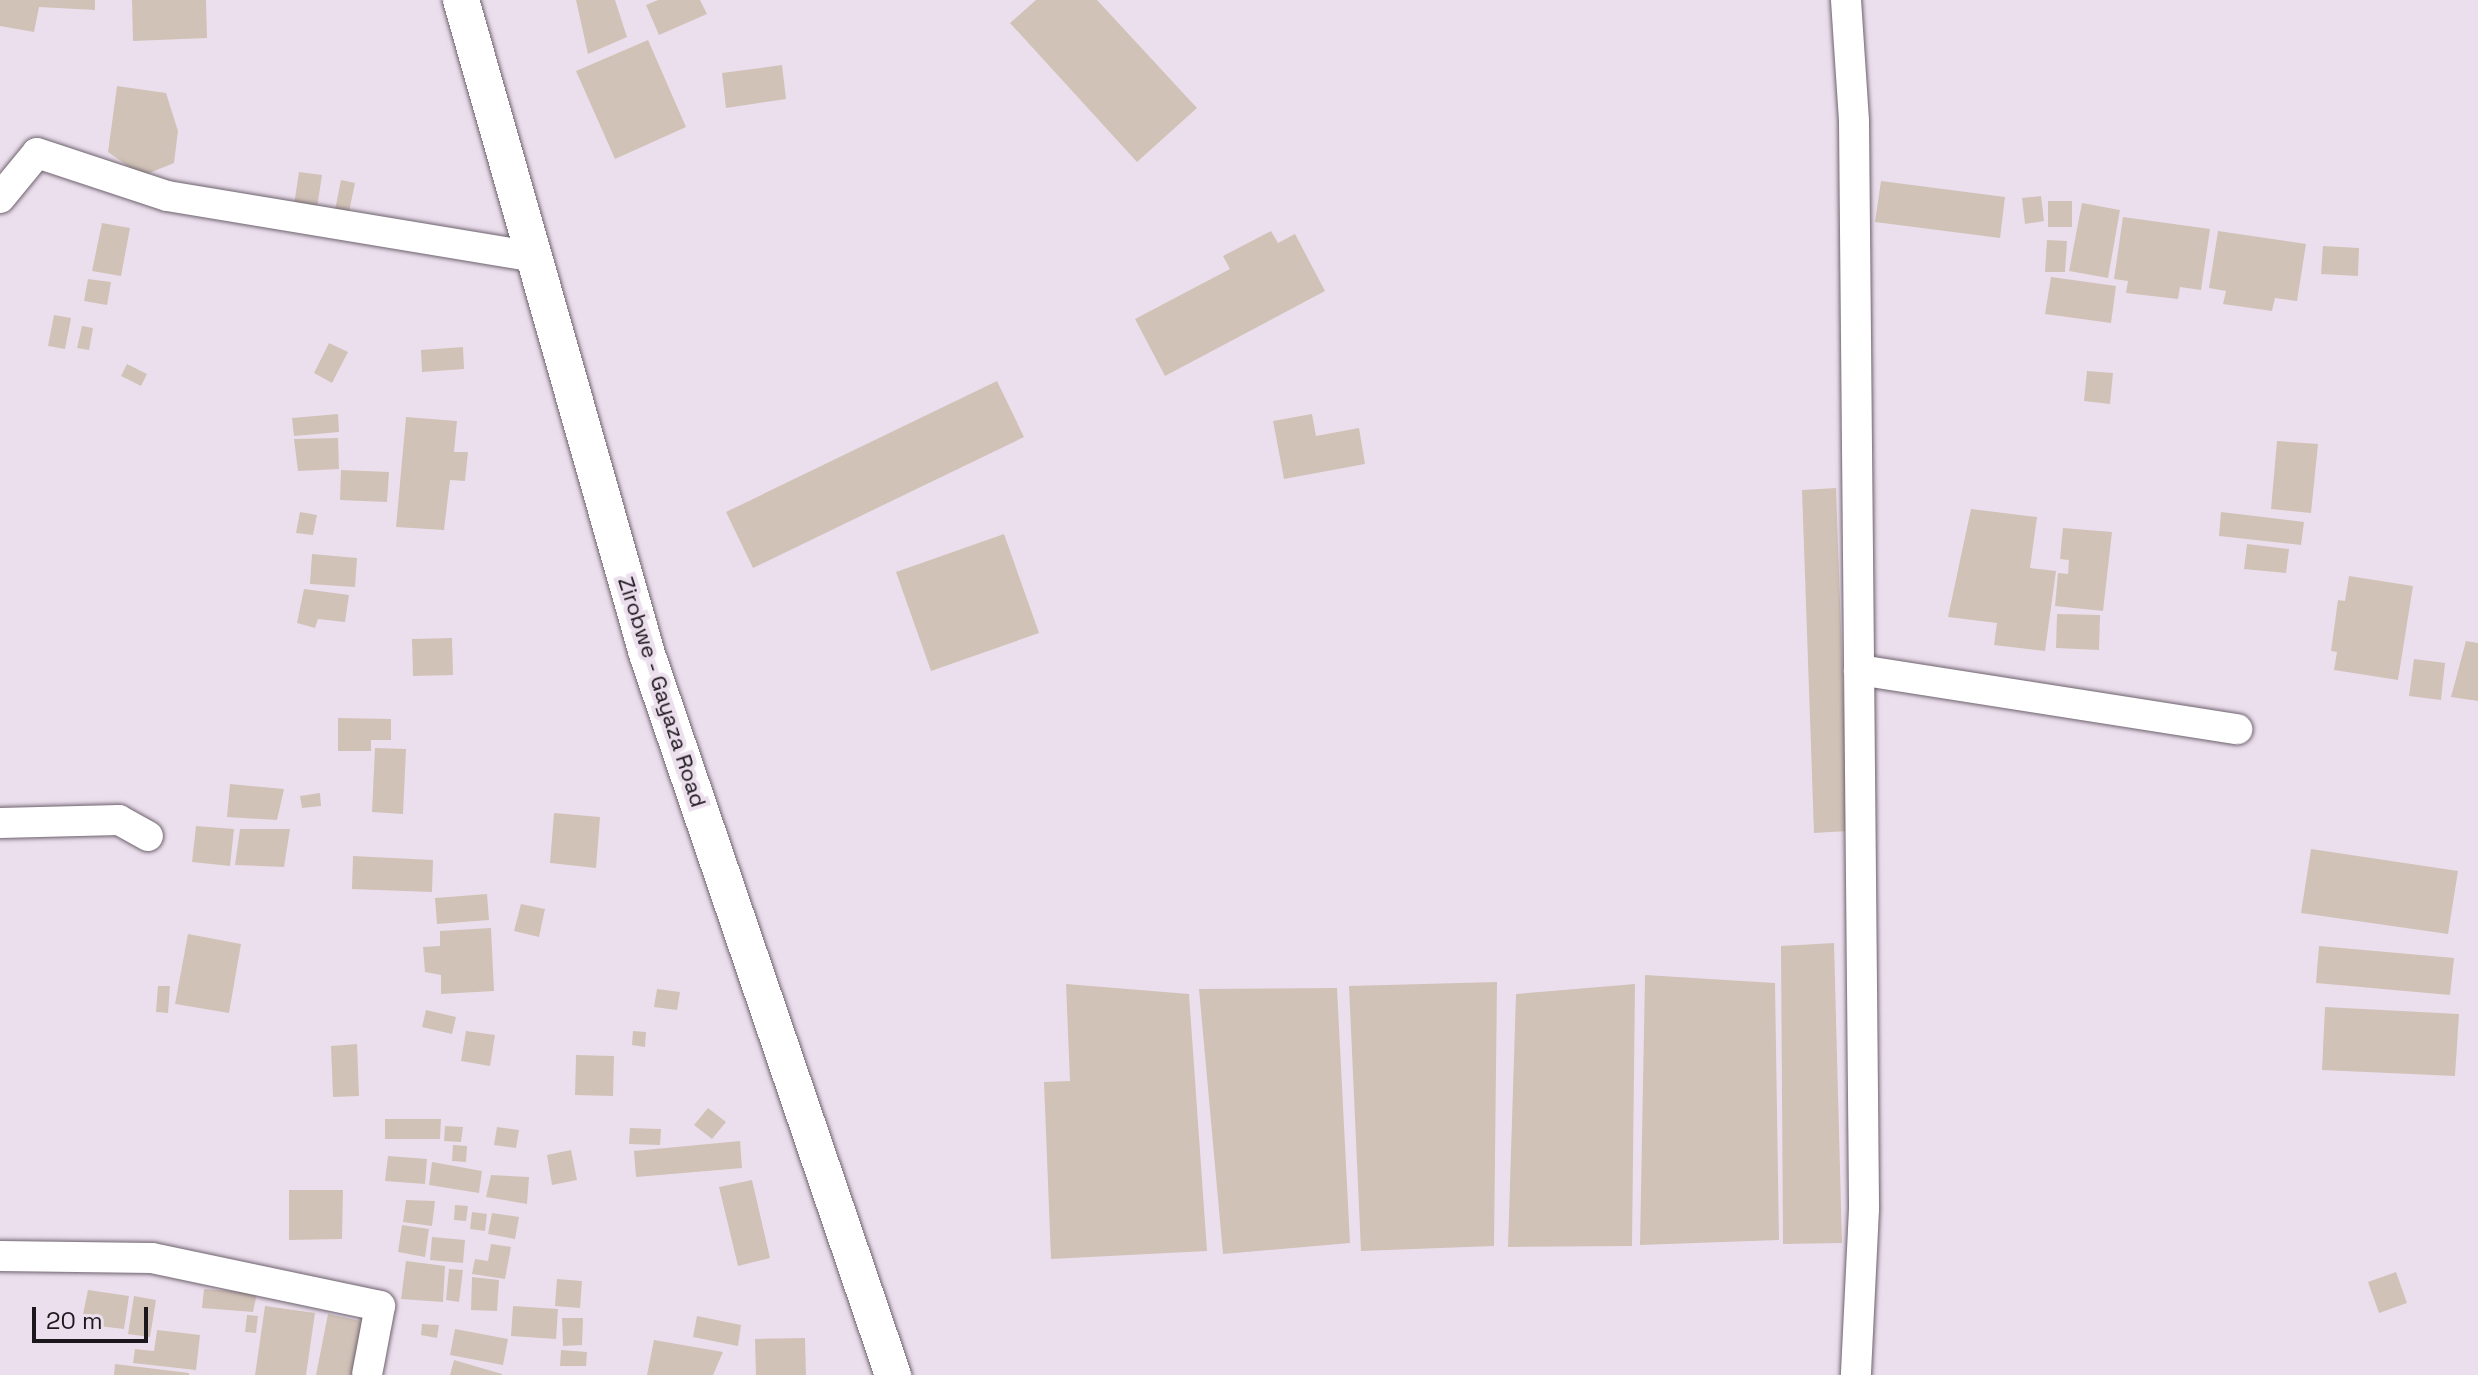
<!DOCTYPE html>
<style>
body{margin:0}
#map{position:relative;width:2478px;height:1375px;overflow:hidden;background:#ecdfed;font-family:"Space Grotesk",sans-serif}
div>[style]{position:absolute}
.building>*{inset:0;background:#d1c2b7}
.roads{filter:drop-shadow(0 0 2px #6d626e) drop-shadow(0 0 2px #6d626e)}
.minor>*{height:30px;margin:-15px;padding:0 15px;transform-origin:15px;border-radius:15px;background:#fff}
.tertiary>*{height:36px;margin:-18px;padding:0 18px;transform-origin:18px;border-radius:18px;background:#fff}
span{translate:-50% -50%;white-space:nowrap;text-align:center;line-height:1.15;-webkit-text-stroke:8px #ecdfed;paint-order:stroke}
.street-label{font-size:22px;color:#1c171c}
.scale{position:absolute;left:32px;top:1307px;width:116px;height:36px;box-sizing:border-box;border:4px solid #1c171c;border-top:0;padding-left:10px;font-size:24px;line-height:28px;white-space:nowrap;color:#1c171c;-webkit-text-stroke:6px #ecdfed;paint-order:stroke}
</style>
<div id="map">
<div class="building">
<div style="clip-path:polygon(0 0,95px 0,95px 10px,39px 7px,34px 32px,0 26px)"></div>
<div style="clip-path:polygon(132px 0,206px 0,207px 38px,133px 41px)"></div>
<div style="clip-path:polygon(576px 0,615px 0,627px 37px,588px 54px)"></div>
<div style="clip-path:polygon(658px 0,700px 0,707px 14px,659px 35px,646px 5px)"></div>
<div style="clip-path:polygon(1036px 0,1097px 0,1197px 108px,1137px 162px,1010px 23px)"></div>
<div style="clip-path:polygon(648px 40px,686px 127px,615px 159px,576px 71px)"></div>
<div style="clip-path:polygon(782px 65px,786px 99px,726px 108px,722px 73px)"></div>
<div style="clip-path:polygon(117px 86px,166px 93px,178px 131px,174px 163px,142px 176px,108px 152px)"></div>
<div style="clip-path:polygon(299px 172px,322px 175px,317px 208px,294px 205px)"></div>
<div style="clip-path:polygon(341px 180px,355px 183px,349px 212px,335px 210px)"></div>
<div style="clip-path:polygon(1881px 181px,2005px 197px,2000px 238px,1875px 222px)"></div>
<div style="clip-path:polygon(2041px 196px,2044px 221px,2025px 224px,2022px 198px)"></div>
<div style="clip-path:polygon(2048px 201px,2072px 201px,2072px 227px,2048px 227px)"></div>
<div style="clip-path:polygon(2082px 203px,2120px 210px,2108px 278px,2069px 271px)"></div>
<div style="clip-path:polygon(2123px 217px,2210px 229px,2201px 290px,2180px 287px,2178px 299px,2126px 293px,2128px 281px,2114px 279px)"></div>
<div style="clip-path:polygon(102px 223px,130px 228px,121px 276px,92px 271px)"></div>
<div style="clip-path:polygon(1271px 231px,1278px 243px,1295px 234px,1325px 291px,1165px 376px,1135px 319px,1230px 269px,1223px 256px)"></div>
<div style="clip-path:polygon(2218px 231px,2306px 244px,2297px 301px,2275px 298px,2272px 311px,2223px 304px,2226px 291px,2209px 288px)"></div>
<div style="clip-path:polygon(2047px 240px,2067px 241px,2065px 272px,2045px 272px)"></div>
<div style="clip-path:polygon(2323px 246px,2359px 248px,2358px 276px,2321px 274px)"></div>
<div style="clip-path:polygon(2051px 277px,2116px 286px,2111px 323px,2045px 314px)"></div>
<div style="clip-path:polygon(88px 279px,111px 282px,107px 305px,84px 301px)"></div>
<div style="clip-path:polygon(54px 315px,71px 318px,65px 349px,48px 346px)"></div>
<div style="clip-path:polygon(82px 326px,93px 328px,89px 350px,77px 348px)"></div>
<div style="clip-path:polygon(329px 343px,348px 352px,332px 383px,314px 373px)"></div>
<div style="clip-path:polygon(463px 347px,464px 369px,422px 372px,421px 350px)"></div>
<div style="clip-path:polygon(127px 364px,147px 374px,141px 386px,121px 376px)"></div>
<div style="clip-path:polygon(2087px 371px,2113px 373px,2110px 404px,2084px 401px)"></div>
<div style="clip-path:polygon(997px 381px,1024px 437px,753px 568px,726px 512px)"></div>
<div style="clip-path:polygon(338px 414px,339px 432px,294px 436px,292px 418px)"></div>
<div style="clip-path:polygon(1312px 414px,1316px 436px,1359px 428px,1365px 464px,1284px 479px,1273px 421px)"></div>
<div style="clip-path:polygon(406px 417px,457px 421px,454px 452px,468px 452px,465px 481px,450px 480px,444px 530px,396px 527px)"></div>
<div style="clip-path:polygon(338px 438px,339px 469px,298px 471px,294px 439px)"></div>
<div style="clip-path:polygon(2277px 441px,2318px 444px,2311px 513px,2271px 509px)"></div>
<div style="clip-path:polygon(341px 470px,389px 472px,387px 502px,340px 500px)"></div>
<div style="clip-path:polygon(1836px 488px,1848px 831px,1814px 833px,1802px 490px)"></div>
<div style="clip-path:polygon(1971px 509px,2037px 517px,2030px 568px,2056px 571px,2045px 651px,1994px 645px,1997px 623px,1948px 617px)"></div>
<div style="clip-path:polygon(300px 512px,317px 515px,313px 535px,296px 533px)"></div>
<div style="clip-path:polygon(2221px 512px,2304px 522px,2301px 545px,2219px 536px)"></div>
<div style="clip-path:polygon(2063px 528px,2112px 532px,2103px 611px,2055px 606px,2058px 573px,2068px 574px,2069px 560px,2060px 559px)"></div>
<div style="clip-path:polygon(1004px 534px,1039px 633px,931px 671px,896px 572px)"></div>
<div style="clip-path:polygon(2247px 544px,2289px 549px,2286px 573px,2244px 569px)"></div>
<div style="clip-path:polygon(312px 554px,357px 558px,355px 587px,310px 584px)"></div>
<div style="clip-path:polygon(2349px 576px,2413px 586px,2398px 680px,2334px 670px,2337px 652px,2331px 651px,2338px 600px,2345px 601px)"></div>
<div style="clip-path:polygon(304px 589px,349px 595px,345px 622px,318px 619px,315px 628px,297px 623px)"></div>
<div style="clip-path:polygon(2057px 614px,2100px 615px,2099px 650px,2056px 648px)"></div>
<div style="clip-path:polygon(452px 638px,453px 675px,413px 676px,412px 639px)"></div>
<div style="clip-path:polygon(2466px 641px,2478px 643px,2478px 701px,2451px 697px)"></div>
<div style="clip-path:polygon(2414px 659px,2445px 663px,2441px 700px,2409px 696px)"></div>
<div style="clip-path:polygon(338px 718px,391px 719px,391px 740px,371px 740px,371px 751px,338px 751px)"></div>
<div style="clip-path:polygon(375px 748px,406px 749px,403px 814px,372px 812px)"></div>
<div style="clip-path:polygon(230px 784px,284px 789px,277px 820px,227px 817px)"></div>
<div style="clip-path:polygon(320px 793px,321px 806px,302px 808px,300px 796px)"></div>
<div style="clip-path:polygon(554px 813px,600px 817px,596px 868px,550px 863px)"></div>
<div style="clip-path:polygon(196px 826px,234px 829px,230px 866px,192px 862px)"></div>
<div style="clip-path:polygon(240px 829px,290px 829px,284px 867px,235px 865px)"></div>
<div style="clip-path:polygon(2311px 849px,2458px 871px,2448px 934px,2301px 913px)"></div>
<div style="clip-path:polygon(353px 856px,433px 860px,432px 892px,352px 889px)"></div>
<div style="clip-path:polygon(487px 894px,489px 920px,437px 924px,435px 898px)"></div>
<div style="clip-path:polygon(521px 904px,545px 909px,539px 937px,514px 931px)"></div>
<div style="clip-path:polygon(491px 928px,494px 991px,441px 994px,441px 975px,425px 972px,423px 947px,440px 946px,440px 931px)"></div>
<div style="clip-path:polygon(188px 934px,241px 944px,229px 1013px,175px 1004px)"></div>
<div style="clip-path:polygon(1834px 943px,1842px 1243px,1783px 1244px,1781px 946px)"></div>
<div style="clip-path:polygon(2319px 946px,2454px 958px,2450px 995px,2316px 983px)"></div>
<div style="clip-path:polygon(1645px 975px,1775px 983px,1779px 1240px,1640px 1245px)"></div>
<div style="clip-path:polygon(1497px 982px,1494px 1246px,1361px 1251px,1349px 986px)"></div>
<div style="clip-path:polygon(1066px 984px,1189px 994px,1207px 1251px,1051px 1259px,1044px 1082px,1070px 1081px)"></div>
<div style="clip-path:polygon(1635px 984px,1632px 1246px,1508px 1247px,1516px 994px)"></div>
<div style="clip-path:polygon(158px 986px,170px 986px,168px 1013px,156px 1012px)"></div>
<div style="clip-path:polygon(1337px 988px,1350px 1243px,1223px 1254px,1199px 989px)"></div>
<div style="clip-path:polygon(657px 989px,680px 992px,677px 1010px,654px 1007px)"></div>
<div style="clip-path:polygon(2325px 1007px,2459px 1014px,2455px 1076px,2322px 1070px)"></div>
<div style="clip-path:polygon(426px 1010px,456px 1017px,452px 1034px,422px 1027px)"></div>
<div style="clip-path:polygon(466px 1031px,495px 1035px,490px 1066px,461px 1061px)"></div>
<div style="clip-path:polygon(633px 1031px,646px 1032px,645px 1047px,632px 1045px)"></div>
<div style="clip-path:polygon(357px 1044px,359px 1096px,333px 1097px,331px 1046px)"></div>
<div style="clip-path:polygon(576px 1055px,614px 1056px,613px 1096px,575px 1095px)"></div>
<div style="clip-path:polygon(708px 1108px,726px 1122px,712px 1139px,694px 1125px)"></div>
<div style="clip-path:polygon(385px 1119px,441px 1119px,440px 1139px,385px 1139px)"></div>
<div style="clip-path:polygon(445px 1126px,463px 1127px,461px 1142px,444px 1141px)"></div>
<div style="clip-path:polygon(497px 1127px,519px 1130px,516px 1148px,494px 1145px)"></div>
<div style="clip-path:polygon(630px 1128px,661px 1129px,660px 1145px,629px 1144px)"></div>
<div style="clip-path:polygon(740px 1141px,742px 1168px,636px 1177px,634px 1151px)"></div>
<div style="clip-path:polygon(453px 1145px,467px 1146px,466px 1162px,452px 1161px)"></div>
<div style="clip-path:polygon(571px 1150px,577px 1180px,552px 1185px,547px 1155px)"></div>
<div style="clip-path:polygon(388px 1156px,427px 1159px,425px 1184px,385px 1181px)"></div>
<div style="clip-path:polygon(432px 1162px,482px 1171px,479px 1193px,429px 1185px)"></div>
<div style="clip-path:polygon(491px 1175px,529px 1177px,527px 1204px,486px 1197px)"></div>
<div style="clip-path:polygon(752px 1180px,770px 1258px,738px 1266px,719px 1187px)"></div>
<div style="clip-path:polygon(289px 1190px,343px 1190px,342px 1239px,289px 1240px)"></div>
<div style="clip-path:polygon(406px 1200px,435px 1201px,432px 1226px,403px 1222px)"></div>
<div style="clip-path:polygon(455px 1205px,468px 1206px,466px 1221px,454px 1220px)"></div>
<div style="clip-path:polygon(472px 1212px,487px 1214px,485px 1231px,470px 1229px)"></div>
<div style="clip-path:polygon(492px 1213px,519px 1217px,515px 1239px,488px 1234px)"></div>
<div style="clip-path:polygon(402px 1225px,429px 1229px,425px 1257px,398px 1252px)"></div>
<div style="clip-path:polygon(432px 1237px,465px 1240px,463px 1263px,430px 1260px)"></div>
<div style="clip-path:polygon(491px 1244px,511px 1247px,505px 1279px,472px 1274px,475px 1259px,488px 1261px)"></div>
<div style="clip-path:polygon(406px 1261px,445px 1266px,443px 1302px,401px 1299px)"></div>
<div style="clip-path:polygon(449px 1269px,463px 1270px,459px 1302px,446px 1300px)"></div>
<div style="clip-path:polygon(2396px 1272px,2407px 1303px,2379px 1313px,2368px 1282px)"></div>
<div style="clip-path:polygon(472px 1277px,499px 1280px,497px 1311px,471px 1310px)"></div>
<div style="clip-path:polygon(557px 1279px,582px 1281px,580px 1308px,555px 1306px)"></div>
<div style="clip-path:polygon(204px 1289px,257px 1293px,253px 1312px,202px 1308px)"></div>
<div style="clip-path:polygon(88px 1290px,129px 1296px,124px 1329px,81px 1324px)"></div>
<div style="clip-path:polygon(134px 1296px,156px 1300px,150px 1337px,128px 1334px)"></div>
<div style="clip-path:polygon(265px 1306px,315px 1313px,306px 1375px,255px 1375px)"></div>
<div style="clip-path:polygon(513px 1306px,558px 1309px,556px 1339px,511px 1336px)"></div>
<div style="clip-path:polygon(328px 1314px,365px 1322px,354px 1375px,316px 1375px)"></div>
<div style="clip-path:polygon(247px 1315px,258px 1316px,256px 1333px,245px 1332px)"></div>
<div style="clip-path:polygon(697px 1316px,741px 1325px,738px 1346px,693px 1337px)"></div>
<div style="clip-path:polygon(562px 1318px,583px 1318px,582px 1345px,563px 1346px)"></div>
<div style="clip-path:polygon(422px 1324px,439px 1325px,437px 1338px,421px 1335px)"></div>
<div style="clip-path:polygon(455px 1329px,508px 1339px,503px 1365px,450px 1355px)"></div>
<div style="clip-path:polygon(157px 1330px,200px 1335px,196px 1370px,133px 1363px,135px 1349px,154px 1351px)"></div>
<div style="clip-path:polygon(805px 1338px,806px 1375px,756px 1375px,755px 1339px)"></div>
<div style="clip-path:polygon(654px 1340px,723px 1352px,713px 1375px,647px 1375px)"></div>
<div style="clip-path:polygon(561px 1350px,587px 1352px,586px 1366px,560px 1366px)"></div>
<div style="clip-path:polygon(454px 1360px,502px 1374px,502px 1375px,450px 1375px)"></div>
<div style="clip-path:polygon(115px 1364px,189px 1373px,189px 1375px,114px 1375px)"></div>
</div>
<div class="roads">
<div class="minor">
<div style="left:1846px;top:0;width:122px;rotate:86.2deg"></div>
<div style="left:1854px;top:122px;width:1087px;rotate:89.47deg"></div>
<div style="left:1864px;top:1209px;width:166px;rotate:92.8deg"></div>
<div style="left:0;top:198px;width:58px;rotate:-50.6deg"></div>
<div style="left:37px;top:153px;width:137px;rotate:18.3deg"></div>
<div style="left:167px;top:196px;width:372px;rotate:9.4deg"></div>
<div style="left:1859px;top:670px;width:383px;rotate:8.9deg"></div>
<div style="left:0;top:823px;width:119px;rotate:-1.4deg"></div>
<div style="left:119px;top:820px;width:33px;rotate:29deg"></div>
<div style="left:0;top:1256px;width:152px;rotate:0.8deg"></div>
<div style="left:152px;top:1258px;width:233px;rotate:11.9deg"></div>
<div style="left:380px;top:1306px;width:70px;rotate:100.7deg"></div>
</div>
<div class="tertiary">
<div style="left:461px;top:0;width:680px;rotate:74.12deg"></div>
<div style="left:647px;top:654px;width:762px;rotate:71.16deg"></div>
</div>
</div>
<div class="street-label">
<span style="left:662px;top:692px;rotate:72deg">Zirobwe - Gayaza Road</span>
</div>
<div class="scale">20 m</div>
</div>
